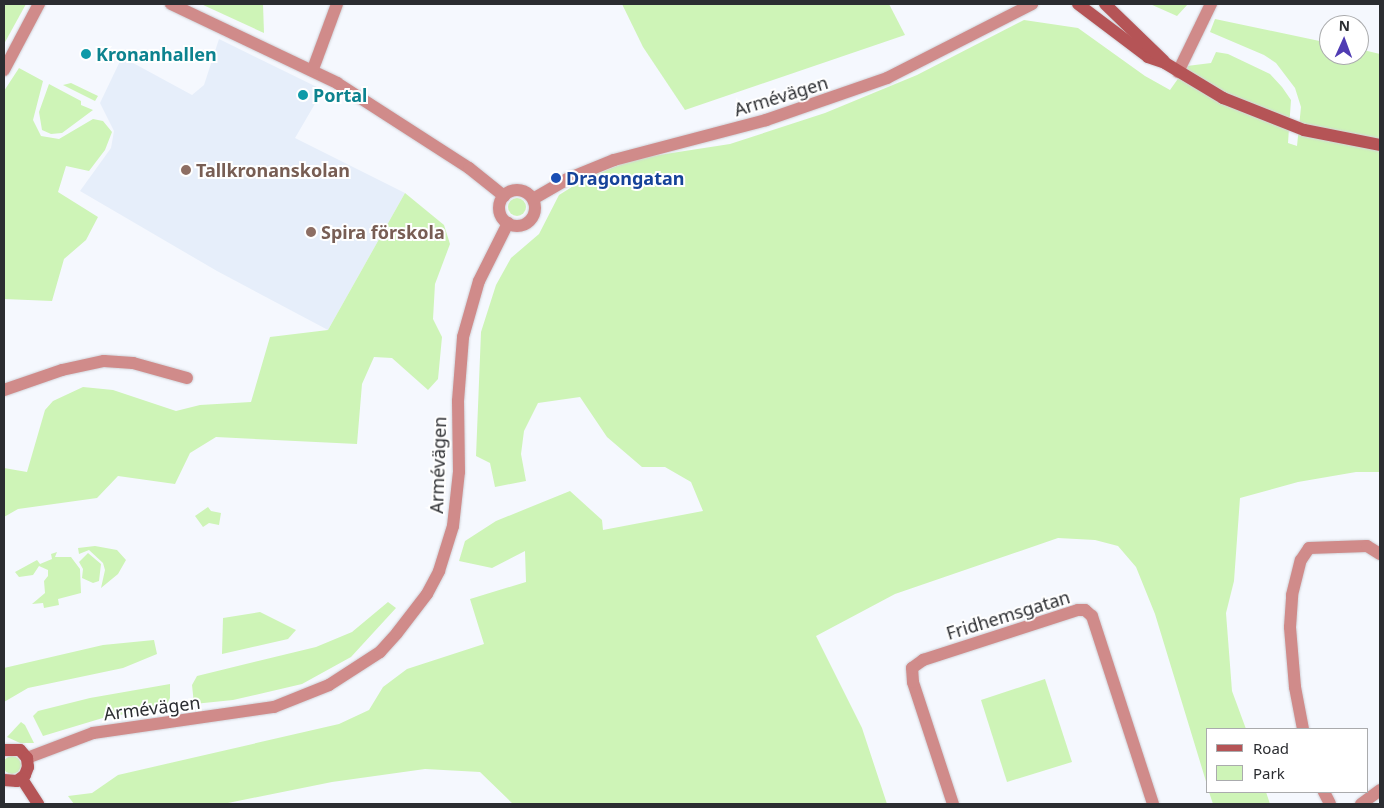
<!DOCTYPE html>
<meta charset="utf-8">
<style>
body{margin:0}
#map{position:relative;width:1384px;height:808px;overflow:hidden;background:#f5f8fe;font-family:"Noto Sans",sans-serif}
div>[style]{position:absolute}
.built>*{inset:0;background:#e6eefa}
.green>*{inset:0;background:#cef4b7}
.round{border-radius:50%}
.roads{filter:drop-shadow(0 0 1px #d1d3d9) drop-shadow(0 0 1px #d1d3d9)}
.street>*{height:12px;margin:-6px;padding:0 6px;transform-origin:6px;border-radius:6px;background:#d08b8a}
.street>.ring{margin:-6px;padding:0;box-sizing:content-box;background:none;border:12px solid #d08b8a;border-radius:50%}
.secondary>*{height:12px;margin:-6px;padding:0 6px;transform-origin:6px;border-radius:6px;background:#b55456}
.dots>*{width:14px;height:14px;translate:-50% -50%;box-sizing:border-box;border:2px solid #fff;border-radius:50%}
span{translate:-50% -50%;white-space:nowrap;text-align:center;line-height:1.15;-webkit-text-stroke:4px #fff;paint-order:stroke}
.culture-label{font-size:18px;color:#0d838f;font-weight:700}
.left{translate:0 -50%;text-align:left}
.street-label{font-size:18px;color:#2b2d31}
.education-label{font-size:18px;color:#785e54;font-weight:700}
.transit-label{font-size:18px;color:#164399;font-weight:700}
.frame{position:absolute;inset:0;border:5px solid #2b2d31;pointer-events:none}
.legend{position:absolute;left:1206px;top:728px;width:162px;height:65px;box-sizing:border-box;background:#fff;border:1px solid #aaabad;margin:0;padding:6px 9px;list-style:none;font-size:15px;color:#2b2d31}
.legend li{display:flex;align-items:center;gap:10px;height:25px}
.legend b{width:25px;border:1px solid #aaabad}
.north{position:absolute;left:1319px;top:15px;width:50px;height:50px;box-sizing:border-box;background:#fff;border:1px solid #aaabad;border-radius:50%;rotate:2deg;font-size:14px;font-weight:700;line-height:20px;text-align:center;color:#2b2d31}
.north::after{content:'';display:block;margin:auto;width:18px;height:22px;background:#503cb3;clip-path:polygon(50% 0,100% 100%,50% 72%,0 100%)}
</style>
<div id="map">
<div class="built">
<div style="clip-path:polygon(219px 39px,323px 90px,295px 138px,405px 193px,328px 330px,217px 271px,80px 191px,111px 148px,114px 131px,100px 103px,122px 57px,192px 95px,204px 85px)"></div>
</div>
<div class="green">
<div style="clip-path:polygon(4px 4px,26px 4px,4px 44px)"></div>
<div style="clip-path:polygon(201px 4px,263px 4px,264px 33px)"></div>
<div style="clip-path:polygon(622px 4px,889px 4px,905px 35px,685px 110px,643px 47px)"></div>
<div style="clip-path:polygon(1150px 4px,1188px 4px,1177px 16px)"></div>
<div style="clip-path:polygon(1215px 19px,1329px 43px,1329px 55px,1359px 55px,1359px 49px,1380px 54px,1380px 472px,1356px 472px,1298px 482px,1240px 498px,1234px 581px,1226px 613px,1232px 691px,1246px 729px,1208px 729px,1208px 788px,1155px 614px,1136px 567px,1118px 546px,1095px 540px,1058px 538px,895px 594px,816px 636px,862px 728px,887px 804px,513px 804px,480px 772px,425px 769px,332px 782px,223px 804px,74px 804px,68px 796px,92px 793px,118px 775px,339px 724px,369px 710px,383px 687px,407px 669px,484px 644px,470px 599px,526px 582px,525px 551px,492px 568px,459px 561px,465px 541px,496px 521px,570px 491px,602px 520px,603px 530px,703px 511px,691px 482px,665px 467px,642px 467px,607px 437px,580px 397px,538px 403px,524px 431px,521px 454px,526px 481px,495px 487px,490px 463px,476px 456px,481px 332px,496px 285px,511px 258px,539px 234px,559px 195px,583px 180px,633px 159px,730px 144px,825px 113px,917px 75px,1024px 20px,1078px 28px,1145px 76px,1170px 90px,1187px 66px,1211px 63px,1216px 52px,1228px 54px,1270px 74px,1282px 87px,1291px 100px,1288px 143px,1297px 146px,1301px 107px,1295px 88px,1276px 63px,1264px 55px,1210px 32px)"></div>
<div style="clip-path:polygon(19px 68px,43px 81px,33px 120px,41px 136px,59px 139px,93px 119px,103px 121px,112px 132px,105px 150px,89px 171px,66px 166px,58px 192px,98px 217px,86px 240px,64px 259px,52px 301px,4px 299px,4px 91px)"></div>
<div style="clip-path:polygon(71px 83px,98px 96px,95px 101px,63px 85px)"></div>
<div style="clip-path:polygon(49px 84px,81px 101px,81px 105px,93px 110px,62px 133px,51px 134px,42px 130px,39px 112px)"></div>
<div style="clip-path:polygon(405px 193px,444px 225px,450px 244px,435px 284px,433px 319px,442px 337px,438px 379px,428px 390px,392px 358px,374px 357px,362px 384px,357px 444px,216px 437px,190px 453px,175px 484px,118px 476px,97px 498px,18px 509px,4px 517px,4px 468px,27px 472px,45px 410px,53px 401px,83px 387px,113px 390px,176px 411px,200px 405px,251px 402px,270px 337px,328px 330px)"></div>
<div class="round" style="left:508px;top:198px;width:18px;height:18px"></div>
<div style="clip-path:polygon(208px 507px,211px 511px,221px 513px,219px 525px,209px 523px,203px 527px,195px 516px)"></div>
<div style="clip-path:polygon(95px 546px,117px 550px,126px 560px,118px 574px,101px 588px,105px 570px,103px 563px,89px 550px,79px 554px,78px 548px)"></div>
<div style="clip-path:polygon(57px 552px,55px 557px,71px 557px,80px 569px,81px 593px,58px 599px,59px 605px,44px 608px,43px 603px,32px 604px,45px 593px,44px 581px,48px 576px,48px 570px,39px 566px,33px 575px,19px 577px,15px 572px,37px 560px,40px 564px,52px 559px,51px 554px)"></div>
<div style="clip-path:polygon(88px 553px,101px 564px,99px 581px,93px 583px,82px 578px,83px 569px,79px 562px)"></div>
<div style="clip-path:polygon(388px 602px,396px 608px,351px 657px,302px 684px,233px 700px,194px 704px,192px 685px,197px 676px,316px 647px,352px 632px)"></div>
<div style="clip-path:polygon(260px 612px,296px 630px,288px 639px,222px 654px,223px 618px)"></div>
<div style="clip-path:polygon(154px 640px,157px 654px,123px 668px,28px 688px,4px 702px,4px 668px,103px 645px)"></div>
<div style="clip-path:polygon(1045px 679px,1072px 762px,1007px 782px,981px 700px)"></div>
<div style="clip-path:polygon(170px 684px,170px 698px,165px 708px,106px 717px,43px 736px,33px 716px,38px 711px,90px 698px)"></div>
<div style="clip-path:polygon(21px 722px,25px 725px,34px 743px,20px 743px,7px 737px)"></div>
<div class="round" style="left:3px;top:756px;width:18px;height:18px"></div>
<div style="clip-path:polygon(1209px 792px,1266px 792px,1270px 804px,1213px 804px)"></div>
</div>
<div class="roads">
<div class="street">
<div style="left:171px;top:4px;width:184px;rotate:25.4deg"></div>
<div style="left:337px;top:83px;width:157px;rotate:32.8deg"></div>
<div style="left:469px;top:168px;width:45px;rotate:38.7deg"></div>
<div style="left:313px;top:69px;width:69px;rotate:-69.7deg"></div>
<div style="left:4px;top:70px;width:75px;rotate:-62.1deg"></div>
<div style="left:1178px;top:72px;width:76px;rotate:-64.1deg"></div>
<div class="ring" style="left:499px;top:190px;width:24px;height:24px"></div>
<div style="left:533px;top:199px;width:39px;rotate:-30deg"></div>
<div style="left:567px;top:179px;width:51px;rotate:-22deg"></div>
<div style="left:614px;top:160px;width:157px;rotate:-14.7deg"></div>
<div style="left:766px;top:120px;width:128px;rotate:-19.1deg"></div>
<div style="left:887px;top:78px;width:163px;rotate:-27deg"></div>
<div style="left:4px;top:390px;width:61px;rotate:-19deg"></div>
<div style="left:62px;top:370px;width:43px;rotate:-12.1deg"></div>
<div style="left:104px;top:361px;width:29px;rotate:4deg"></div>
<div style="left:133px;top:363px;width:56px;rotate:15.5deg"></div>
<div style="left:1303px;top:729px;width:43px;rotate:-100.8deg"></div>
<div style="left:1295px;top:687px;width:60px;rotate:-94.8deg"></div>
<div style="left:1290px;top:627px;width:32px;rotate:-86deg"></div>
<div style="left:1292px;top:595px;width:36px;rotate:-76deg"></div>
<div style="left:1301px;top:560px;width:14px;rotate:-56deg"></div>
<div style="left:1309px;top:548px;width:58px;rotate:-2deg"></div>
<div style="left:1367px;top:546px;width:15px;rotate:32deg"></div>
<div style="left:27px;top:758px;width:71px;rotate:-20.7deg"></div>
<div style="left:93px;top:733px;width:183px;rotate:-8.2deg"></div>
<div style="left:274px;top:707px;width:59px;rotate:-21.8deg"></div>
<div style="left:329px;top:685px;width:61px;rotate:-32.9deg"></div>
<div style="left:380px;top:652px;width:25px;rotate:-48deg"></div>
<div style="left:397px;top:633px;width:49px;rotate:-52.4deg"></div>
<div style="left:427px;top:594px;width:26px;rotate:-62deg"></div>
<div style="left:439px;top:571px;width:47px;rotate:-72.7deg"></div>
<div style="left:453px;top:526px;width:54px;rotate:-83.7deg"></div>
<div style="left:459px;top:472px;width:71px;rotate:-90.8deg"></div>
<div style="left:458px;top:401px;width:64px;rotate:-85.5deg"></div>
<div style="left:463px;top:337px;width:58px;rotate:-74.1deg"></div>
<div style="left:479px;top:281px;width:65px;rotate:-63.4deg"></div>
<div style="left:1324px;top:792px;width:13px;rotate:63deg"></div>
<div style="left:953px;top:804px;width:128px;rotate:-108.2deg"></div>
<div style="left:913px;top:682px;width:14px;rotate:-94deg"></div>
<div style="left:912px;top:668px;width:14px;rotate:-36deg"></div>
<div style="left:923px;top:660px;width:163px;rotate:-17.9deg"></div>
<div style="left:1078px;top:610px;width:7px"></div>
<div style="left:1085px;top:610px;width:9px;rotate:41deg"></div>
<div style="left:1092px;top:616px;width:198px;rotate:72deg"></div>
<div style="left:1361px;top:804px;width:24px;rotate:-36deg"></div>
</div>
<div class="secondary">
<div style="left:1078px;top:4px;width:88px;rotate:37.1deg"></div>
<div style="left:1148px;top:57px;width:18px;rotate:19deg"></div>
<div style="left:1165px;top:63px;width:68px;rotate:31.1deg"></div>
<div style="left:1223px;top:98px;width:87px;rotate:21.6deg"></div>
<div style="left:1304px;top:130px;width:77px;rotate:11.2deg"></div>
<div style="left:1105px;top:4px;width:82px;rotate:44deg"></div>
<div style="left:4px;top:750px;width:16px"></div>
<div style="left:20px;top:750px;width:11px;rotate:49deg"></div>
<div style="left:27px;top:758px;width:9px;rotate:84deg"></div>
<div style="left:28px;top:767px;width:9px;rotate:111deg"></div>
<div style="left:25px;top:775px;width:10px;rotate:143deg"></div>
<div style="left:17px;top:781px;width:13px;rotate:-176deg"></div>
<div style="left:22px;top:779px;width:30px;rotate:57deg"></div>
</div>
</div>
<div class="dots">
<div style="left:86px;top:54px;background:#0f9aa8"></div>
<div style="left:303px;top:95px;background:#0f9aa8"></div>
<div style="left:186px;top:170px;background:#8d6e63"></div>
<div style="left:556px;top:178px;background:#1a4fb4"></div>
<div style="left:311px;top:232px;background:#8d6e63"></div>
</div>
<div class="culture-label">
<span class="left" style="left:96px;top:54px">Kronanhallen</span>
<span class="left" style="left:313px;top:95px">Portal</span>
</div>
<div class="street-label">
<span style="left:781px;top:96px;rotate:-17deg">Armévägen</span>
<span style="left:438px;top:465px;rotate:-88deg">Armévägen</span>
<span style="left:1008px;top:615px;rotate:-17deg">Fridhemsgatan</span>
<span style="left:152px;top:708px;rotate:-7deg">Armévägen</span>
</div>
<div class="education-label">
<span class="left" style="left:196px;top:170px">Tallkronanskolan</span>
<span class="left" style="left:321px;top:232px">Spira förskola</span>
</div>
<div class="transit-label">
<span class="left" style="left:566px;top:178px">Dragongatan</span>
</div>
<div class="frame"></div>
<ul class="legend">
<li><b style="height:6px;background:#b55456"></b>Road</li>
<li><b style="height:14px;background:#cef4b7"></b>Park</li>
</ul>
<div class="north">N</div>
</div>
